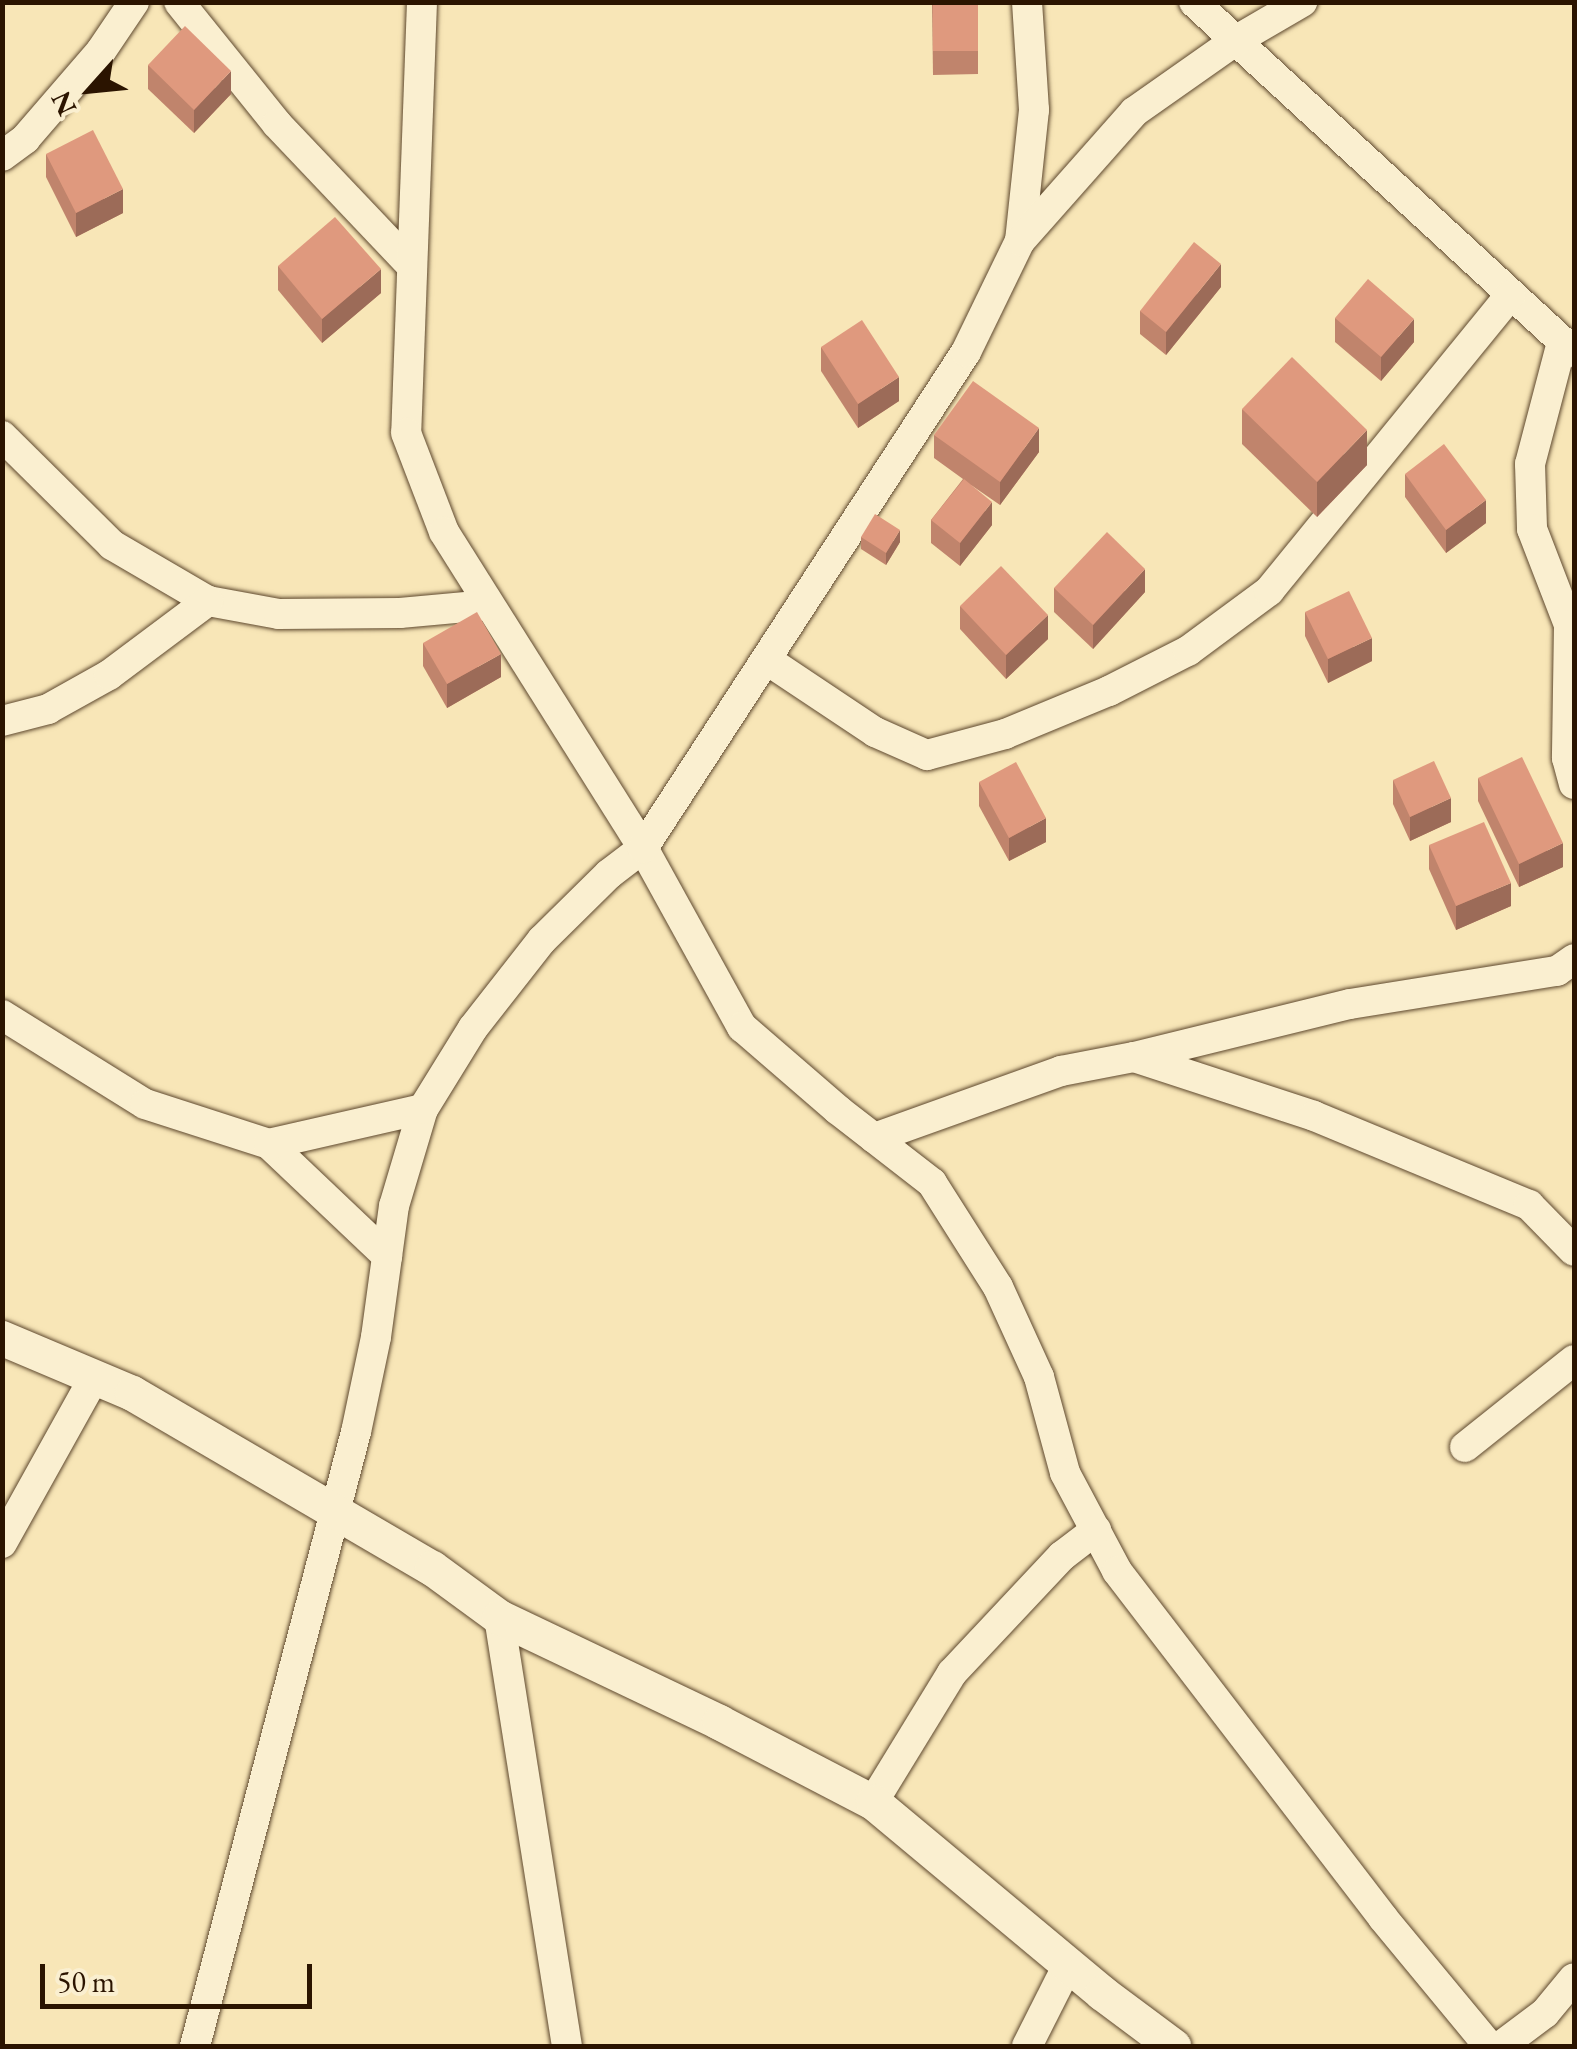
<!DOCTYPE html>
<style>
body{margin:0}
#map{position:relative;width:1577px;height:2049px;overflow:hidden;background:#f8e6b7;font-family:"EB Garamond",serif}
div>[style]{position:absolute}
.roads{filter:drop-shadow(0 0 2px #5e482e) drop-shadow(0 0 2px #5e482e)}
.minor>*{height:30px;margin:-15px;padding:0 15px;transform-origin:15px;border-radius:15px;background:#faefd0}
.tertiary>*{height:35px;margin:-17.5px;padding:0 17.5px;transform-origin:17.5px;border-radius:17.5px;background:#faefd0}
.wall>*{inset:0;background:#c0846c}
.shaded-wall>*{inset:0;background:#9c6b58}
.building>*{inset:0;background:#df997e}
span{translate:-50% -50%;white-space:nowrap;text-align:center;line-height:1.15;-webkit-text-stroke:8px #faefd0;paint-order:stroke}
.frame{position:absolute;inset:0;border:5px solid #2b1400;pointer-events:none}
.north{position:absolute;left:40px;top:40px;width:100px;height:100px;-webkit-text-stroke:8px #faefd0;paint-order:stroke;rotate:243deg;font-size:28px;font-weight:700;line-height:40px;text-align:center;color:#2b1400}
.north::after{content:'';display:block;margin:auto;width:35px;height:45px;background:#2b1400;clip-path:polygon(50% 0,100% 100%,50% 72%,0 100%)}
.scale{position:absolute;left:40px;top:1964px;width:272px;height:45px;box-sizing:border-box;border:5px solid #2b1400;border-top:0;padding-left:12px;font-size:30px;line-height:35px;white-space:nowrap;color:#2b1400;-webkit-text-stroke:8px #faefd0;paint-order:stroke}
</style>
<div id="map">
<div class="roads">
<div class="minor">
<div style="left:179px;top:2px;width:156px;rotate:51.2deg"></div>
<div style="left:277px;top:124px;width:192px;rotate:46.5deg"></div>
<div style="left:422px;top:2px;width:431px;rotate:92.1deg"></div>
<div style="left:406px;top:433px;width:106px;rotate:69deg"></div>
<div style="left:444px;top:532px;width:373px;rotate:57.8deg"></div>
<div style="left:643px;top:848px;width:205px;rotate:61.1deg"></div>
<div style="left:742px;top:1027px;width:127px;rotate:40.8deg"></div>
<div style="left:838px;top:1110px;width:119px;rotate:37.8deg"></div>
<div style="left:932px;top:1183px;width:123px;rotate:57.6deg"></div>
<div style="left:998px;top:1287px;width:99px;rotate:65.5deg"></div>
<div style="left:1039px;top:1377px;width:99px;rotate:74.8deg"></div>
<div style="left:1065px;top:1473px;width:111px;rotate:62deg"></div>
<div style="left:1117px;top:1571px;width:437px;rotate:52.5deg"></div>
<div style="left:1383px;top:1918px;width:166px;rotate:50.4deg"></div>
<div style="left:1194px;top:2px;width:517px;rotate:42.65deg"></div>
<div style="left:2px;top:156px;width:29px;rotate:-36deg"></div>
<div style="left:25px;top:139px;width:116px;rotate:-49.2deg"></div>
<div style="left:101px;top:51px;width:59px;rotate:-56deg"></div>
<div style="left:1020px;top:241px;width:132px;rotate:-83.9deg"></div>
<div style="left:1034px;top:110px;width:108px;rotate:-93.7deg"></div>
<div style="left:1562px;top:342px;width:126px;rotate:104.7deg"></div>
<div style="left:1530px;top:464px;width:65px;rotate:88.2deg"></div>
<div style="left:1532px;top:529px;width:103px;rotate:68.9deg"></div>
<div style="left:1569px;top:625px;width:133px;rotate:90.9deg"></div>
<div style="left:1567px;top:758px;width:27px;rotate:75deg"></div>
<div style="left:2px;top:436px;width:155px;rotate:44.7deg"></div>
<div style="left:112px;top:545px;width:111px;rotate:30.3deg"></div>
<div style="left:208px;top:601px;width:72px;rotate:10.4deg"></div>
<div style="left:279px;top:614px;width:121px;rotate:-0.5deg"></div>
<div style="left:400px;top:613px;width:88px;rotate:-5.2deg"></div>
<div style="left:767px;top:660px;width:130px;rotate:33.7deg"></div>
<div style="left:875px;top:732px;width:57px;rotate:23.9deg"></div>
<div style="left:927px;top:755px;width:81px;rotate:-15.1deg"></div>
<div style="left:1005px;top:734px;width:113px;rotate:-22.5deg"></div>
<div style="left:1109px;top:691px;width:89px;rotate:-26.9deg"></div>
<div style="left:1188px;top:651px;width:101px;rotate:-36.5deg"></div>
<div style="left:1269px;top:591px;width:382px;rotate:-50.8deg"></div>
<div style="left:2px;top:721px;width:48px;rotate:-14.6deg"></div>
<div style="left:48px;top:709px;width:70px;rotate:-29.1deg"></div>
<div style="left:109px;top:675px;width:124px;rotate:-36.8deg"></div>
<div style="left:2px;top:1015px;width:168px;rotate:31.9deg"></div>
<div style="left:145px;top:1104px;width:130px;rotate:17.9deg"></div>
<div style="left:269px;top:1144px;width:163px;rotate:43.5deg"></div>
<div style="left:1134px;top:1057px;width:222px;rotate:-13.8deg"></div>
<div style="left:1350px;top:1004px;width:210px;rotate:-9.1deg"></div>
<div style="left:1557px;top:971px;width:21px;rotate:-35deg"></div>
<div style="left:874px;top:1138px;width:199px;rotate:-19.7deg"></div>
<div style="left:1061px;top:1071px;width:74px;rotate:-10.9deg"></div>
<div style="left:1134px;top:1057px;width:189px;rotate:18.1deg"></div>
<div style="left:1314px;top:1116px;width:233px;rotate:22.5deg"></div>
<div style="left:1529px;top:1205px;width:64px;rotate:45.6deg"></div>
<div style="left:269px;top:1144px;width:158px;rotate:-12.8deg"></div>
<div style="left:1465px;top:1447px;width:139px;rotate:-38.6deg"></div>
<div style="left:2px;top:1543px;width:191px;rotate:-60.9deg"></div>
<div style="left:499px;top:1617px;width:434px;rotate:81deg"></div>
<div style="left:873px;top:1802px;width:151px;rotate:-58.5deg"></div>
<div style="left:952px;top:1673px;width:161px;rotate:-46.8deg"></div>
<div style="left:1062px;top:1556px;width:43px;rotate:-37.4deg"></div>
<div style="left:195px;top:2046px;width:635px;rotate:-75.31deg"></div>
<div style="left:356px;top:1432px;width:97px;rotate:-78.1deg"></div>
<div style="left:376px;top:1337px;width:132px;rotate:-82.2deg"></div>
<div style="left:394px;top:1206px;width:101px;rotate:-73.4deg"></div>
<div style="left:423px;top:1109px;width:95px;rotate:-58.3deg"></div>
<div style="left:473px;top:1028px;width:112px;rotate:-51.9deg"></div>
<div style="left:542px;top:940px;width:94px;rotate:-44.6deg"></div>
<div style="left:609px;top:874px;width:43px;rotate:-37.4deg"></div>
<div style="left:643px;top:848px;width:592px;rotate:-56.93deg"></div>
<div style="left:966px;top:352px;width:123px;rotate:-64.1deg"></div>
<div style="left:1020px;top:241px;width:172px;rotate:-48.5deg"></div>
<div style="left:1134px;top:112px;width:123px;rotate:-35.1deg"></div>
<div style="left:1235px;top:41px;width:78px;rotate:-30.2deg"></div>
<div style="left:1027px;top:2046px;width:91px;rotate:-63.2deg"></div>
<div style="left:1501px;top:2046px;width:55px;rotate:-36.9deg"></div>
<div style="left:1545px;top:2013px;width:45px;rotate:-50.4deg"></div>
</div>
<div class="tertiary">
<div style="left:2px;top:1338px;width:141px;rotate:22.9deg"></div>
<div style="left:132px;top:1393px;width:347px;rotate:30.3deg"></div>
<div style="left:432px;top:1568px;width:83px;rotate:36.2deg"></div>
<div style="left:499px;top:1617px;width:244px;rotate:25.5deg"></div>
<div style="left:719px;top:1722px;width:174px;rotate:27.5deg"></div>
<div style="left:873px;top:1802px;width:298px;rotate:39.8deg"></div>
<div style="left:1102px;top:1993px;width:89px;rotate:36.7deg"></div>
</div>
</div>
<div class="wall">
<div style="clip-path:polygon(932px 2px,978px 2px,978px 74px,933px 75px)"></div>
<div style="clip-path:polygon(148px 65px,231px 94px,194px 133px,148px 89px)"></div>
<div style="clip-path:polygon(46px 154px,123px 213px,76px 237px,46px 177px)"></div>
<div style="clip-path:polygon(278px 266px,381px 293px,322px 343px,278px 290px)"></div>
<div style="clip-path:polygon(1221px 287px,1166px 355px,1140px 334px,1140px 311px)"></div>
<div style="clip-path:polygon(1335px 318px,1414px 342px,1381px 381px,1335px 342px)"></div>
<div style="clip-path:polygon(821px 347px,899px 401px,858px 428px,821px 371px)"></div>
<div style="clip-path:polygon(1242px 409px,1367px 465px,1317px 517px,1242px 444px)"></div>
<div style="clip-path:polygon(934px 435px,1039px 452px,1000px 505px,971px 485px,992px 525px,960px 566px,931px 543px,931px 520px,963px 479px,934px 458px)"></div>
<div style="clip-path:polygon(1405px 474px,1486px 523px,1446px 553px,1405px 497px)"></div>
<div style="clip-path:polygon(861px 537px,900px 542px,886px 565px,861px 549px)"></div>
<div style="clip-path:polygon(1054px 588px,1145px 592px,1093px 649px,1054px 612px)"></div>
<div style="clip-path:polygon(960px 606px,1048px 639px,1006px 679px,960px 629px)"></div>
<div style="clip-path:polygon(1305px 612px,1372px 661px,1328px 683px,1305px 636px)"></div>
<div style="clip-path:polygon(423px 643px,501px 677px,447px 708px,423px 666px)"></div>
<div style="clip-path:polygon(1478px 778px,1563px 867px,1519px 887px,1478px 801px)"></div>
<div style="clip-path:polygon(1393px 780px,1451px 822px,1410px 841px,1393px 804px)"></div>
<div style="clip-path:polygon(979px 782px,1046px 842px,1009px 861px,979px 806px)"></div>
<div style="clip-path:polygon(1429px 845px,1511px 906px,1456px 930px,1429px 869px)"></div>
</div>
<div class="shaded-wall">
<div style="clip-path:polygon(231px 71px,231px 94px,194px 133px,194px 110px)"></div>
<div style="clip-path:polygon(123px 189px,123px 213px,76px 237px,76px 213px)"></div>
<div style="clip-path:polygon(1221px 264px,1221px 287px,1166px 355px,1166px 332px)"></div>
<div style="clip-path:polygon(381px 269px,381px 293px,322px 343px,322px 319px)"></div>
<div style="clip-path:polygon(1414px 319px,1414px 342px,1381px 381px,1381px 357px)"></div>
<div style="clip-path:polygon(899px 377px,899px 401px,858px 428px,858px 404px)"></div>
<div style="clip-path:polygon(1039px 428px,1039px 452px,1000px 505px,1000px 482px)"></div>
<div style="clip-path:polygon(1367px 430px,1367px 465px,1317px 517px,1317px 482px)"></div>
<div style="clip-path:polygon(1486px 500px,1486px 523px,1446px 553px,1446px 530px)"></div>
<div style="clip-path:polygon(992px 502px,992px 525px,960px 566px,960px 543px)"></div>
<div style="clip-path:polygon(900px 530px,900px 542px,886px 565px,886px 553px)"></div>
<div style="clip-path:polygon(1145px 569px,1145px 592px,1093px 649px,1093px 625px)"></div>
<div style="clip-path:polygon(1048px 615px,1048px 639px,1006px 679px,1006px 655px)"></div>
<div style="clip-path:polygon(1372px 638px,1372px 661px,1328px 683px,1328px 659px)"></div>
<div style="clip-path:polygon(501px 654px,501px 677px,447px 708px,447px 684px)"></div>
<div style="clip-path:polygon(1451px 798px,1451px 822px,1410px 841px,1410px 817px)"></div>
<div style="clip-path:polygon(1046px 818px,1046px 842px,1009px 861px,1009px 838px)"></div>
<div style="clip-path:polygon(1563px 843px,1563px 867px,1519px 887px,1519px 864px)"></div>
<div style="clip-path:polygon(1511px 883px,1511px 906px,1456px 930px,1456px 906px)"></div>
</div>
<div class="building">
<div style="clip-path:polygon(933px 2px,978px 2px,978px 51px,933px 51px)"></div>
<div style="clip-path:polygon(185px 26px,231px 71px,194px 110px,148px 65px)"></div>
<div style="clip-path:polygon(93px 130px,123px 189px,76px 213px,46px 154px)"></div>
<div style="clip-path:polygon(335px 217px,381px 269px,322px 319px,278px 266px)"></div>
<div style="clip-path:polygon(1194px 242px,1221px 264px,1166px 332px,1140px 311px)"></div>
<div style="clip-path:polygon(1368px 279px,1414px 319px,1381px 357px,1335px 318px)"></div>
<div style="clip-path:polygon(862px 320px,899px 377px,858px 404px,821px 347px)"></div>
<div style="clip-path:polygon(1292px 357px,1367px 430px,1317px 482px,1242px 409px)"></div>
<div style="clip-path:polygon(973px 381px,1039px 428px,1000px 482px,934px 435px)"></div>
<div style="clip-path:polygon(1444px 444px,1486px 500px,1446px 530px,1405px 474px)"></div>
<div style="clip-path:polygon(964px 479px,992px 502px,960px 543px,931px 520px)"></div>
<div style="clip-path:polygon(875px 514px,900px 530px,886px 553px,861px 537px)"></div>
<div style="clip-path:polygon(1107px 532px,1145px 569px,1093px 625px,1054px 588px)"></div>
<div style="clip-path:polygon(1001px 566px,1048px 615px,1006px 655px,960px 606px)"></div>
<div style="clip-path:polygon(1349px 591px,1372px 638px,1328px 659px,1305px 612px)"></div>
<div style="clip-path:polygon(477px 612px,501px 654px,447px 684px,423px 643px)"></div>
<div style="clip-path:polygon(1522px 757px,1563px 843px,1519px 864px,1478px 778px)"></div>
<div style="clip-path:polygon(1434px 761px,1451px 798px,1410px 817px,1393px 780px)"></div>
<div style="clip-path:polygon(1016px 762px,1046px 818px,1009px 838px,979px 782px)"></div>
<div style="clip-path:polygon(1484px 822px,1511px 883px,1456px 906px,1429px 845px)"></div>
</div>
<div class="frame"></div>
<div class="north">N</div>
<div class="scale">50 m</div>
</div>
